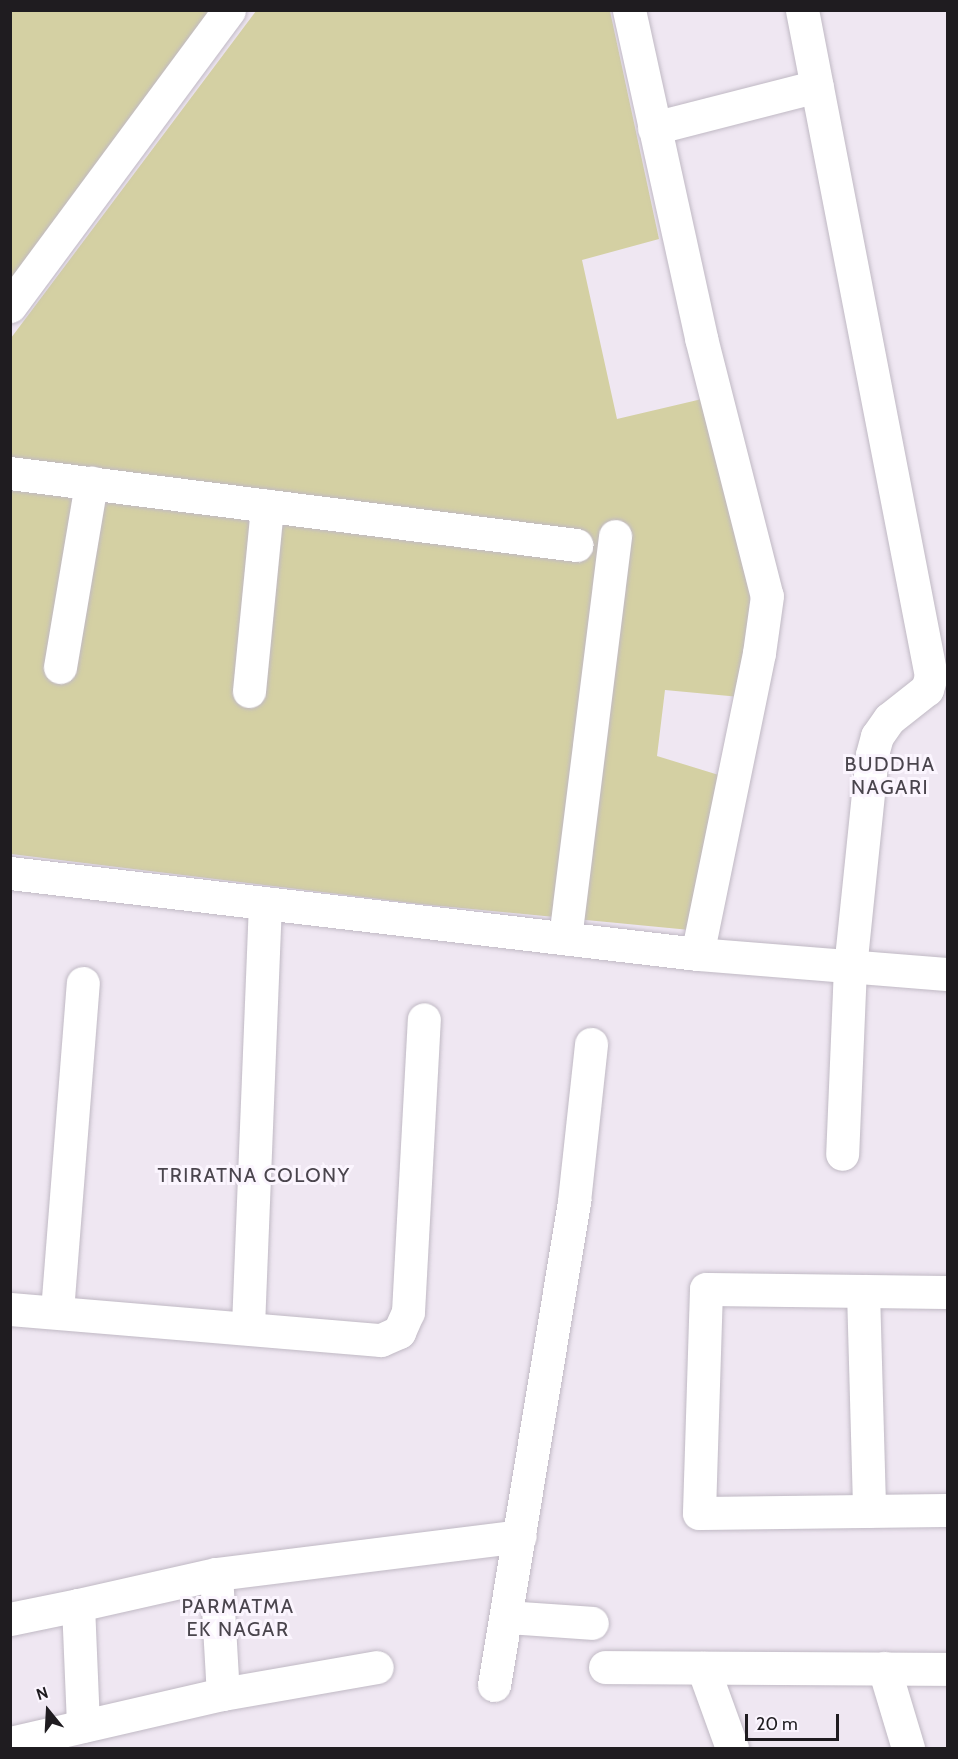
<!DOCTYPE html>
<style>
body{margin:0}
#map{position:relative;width:958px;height:1759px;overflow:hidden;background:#efe7f2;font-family:Cabin,sans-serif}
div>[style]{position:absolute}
.green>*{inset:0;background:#d4d0a3}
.roads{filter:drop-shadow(0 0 2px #c0b9c4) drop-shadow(0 0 2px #c0b9c4)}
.minor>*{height:33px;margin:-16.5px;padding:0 16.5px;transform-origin:16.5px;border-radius:16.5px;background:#fff}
span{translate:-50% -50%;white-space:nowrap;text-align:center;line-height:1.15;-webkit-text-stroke:6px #fbf5fe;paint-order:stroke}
.neighbourhood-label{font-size:20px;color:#4a454d;letter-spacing:1.5px}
.frame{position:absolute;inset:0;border:12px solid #1f1c20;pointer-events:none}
.north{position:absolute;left:18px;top:1681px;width:60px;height:60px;-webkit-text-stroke:4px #fbf5fe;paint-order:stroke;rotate:342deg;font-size:16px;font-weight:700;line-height:24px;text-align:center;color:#1f1c20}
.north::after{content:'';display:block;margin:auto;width:21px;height:27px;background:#1f1c20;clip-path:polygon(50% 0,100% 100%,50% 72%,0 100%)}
.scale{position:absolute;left:745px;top:1714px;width:94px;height:27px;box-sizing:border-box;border:3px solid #1f1c20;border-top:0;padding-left:8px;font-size:18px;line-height:21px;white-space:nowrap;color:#1f1c20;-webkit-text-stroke:4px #fbf5fe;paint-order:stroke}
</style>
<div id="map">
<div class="green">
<div style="clip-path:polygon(11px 11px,227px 11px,11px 304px)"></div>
<div style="clip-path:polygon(256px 11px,610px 11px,659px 239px,582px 260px,617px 419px,702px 399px,751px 592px,740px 697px,665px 690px,657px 756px,722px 776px,690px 930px,420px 904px,11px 854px,11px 338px)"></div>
</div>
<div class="roads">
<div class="minor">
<div style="left:629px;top:10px;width:336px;rotate:77.6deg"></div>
<div style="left:701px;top:338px;width:266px;rotate:75.7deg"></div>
<div style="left:767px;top:596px;width:58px;rotate:98deg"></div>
<div style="left:759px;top:653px;width:307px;rotate:101.6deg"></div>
<div style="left:802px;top:10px;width:678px;rotate:79.04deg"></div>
<div style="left:931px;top:676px;width:14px;rotate:107deg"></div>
<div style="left:927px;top:689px;width:48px;rotate:141.7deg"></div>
<div style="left:889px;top:719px;width:21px;rotate:125deg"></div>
<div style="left:877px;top:736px;width:20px;rotate:105deg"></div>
<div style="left:872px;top:755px;width:213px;rotate:95.9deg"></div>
<div style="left:850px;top:967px;width:187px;rotate:92.4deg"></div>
<div style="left:654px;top:128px;width:168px;rotate:-14.4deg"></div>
<div style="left:10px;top:306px;width:368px;rotate:-53.5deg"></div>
<div style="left:10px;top:473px;width:571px;rotate:7.25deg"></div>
<div style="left:60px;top:667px;width:187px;rotate:-80.4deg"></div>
<div style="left:249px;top:691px;width:186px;rotate:-84.4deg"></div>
<div style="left:10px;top:873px;width:692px;rotate:6.72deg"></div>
<div style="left:697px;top:954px;width:252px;rotate:4.6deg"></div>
<div style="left:565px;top:938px;width:405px;rotate:-82.9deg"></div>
<div style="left:863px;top:1291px;width:220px;rotate:88.4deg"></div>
<div style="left:948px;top:1292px;width:242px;rotate:-179.3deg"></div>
<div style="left:706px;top:1289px;width:224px;rotate:91.8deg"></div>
<div style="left:699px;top:1513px;width:249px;rotate:-0.7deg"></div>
<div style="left:10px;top:1309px;width:372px;rotate:4.8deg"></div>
<div style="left:381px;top:1340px;width:20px;rotate:-24deg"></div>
<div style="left:399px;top:1332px;width:22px;rotate:-66deg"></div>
<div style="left:408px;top:1312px;width:293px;rotate:-86.9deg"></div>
<div style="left:57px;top:1311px;width:329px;rotate:-85.5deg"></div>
<div style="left:248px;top:1326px;width:423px;rotate:-87.7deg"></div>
<div style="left:216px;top:1574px;width:120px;rotate:86.7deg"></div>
<div style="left:78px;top:1605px;width:141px;rotate:-12.7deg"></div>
<div style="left:216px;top:1574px;width:306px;rotate:-7.1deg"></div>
<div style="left:507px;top:1617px;width:85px;rotate:4deg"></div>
<div style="left:10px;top:1619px;width:69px;rotate:-11.6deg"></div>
<div style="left:78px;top:1605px;width:121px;rotate:87.6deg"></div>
<div style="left:605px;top:1667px;width:343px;rotate:0.3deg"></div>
<div style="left:703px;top:1668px;width:85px;rotate:70.1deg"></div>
<div style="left:884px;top:1668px;width:84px;rotate:73.3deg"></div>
<div style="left:494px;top:1685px;width:491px;rotate:-80.6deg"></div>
<div style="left:574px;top:1201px;width:158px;rotate:-83.8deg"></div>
<div style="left:10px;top:1743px;width:219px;rotate:-13deg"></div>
<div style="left:223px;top:1694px;width:156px;rotate:-9.9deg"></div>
</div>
</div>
<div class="neighbourhood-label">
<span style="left:890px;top:776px">BUDDHA<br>NAGARI</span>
<span style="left:254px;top:1175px">TRIRATNA COLONY</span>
<span style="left:238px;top:1618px">PARMATMA<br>EK NAGAR</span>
</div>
<div class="frame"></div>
<div class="north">N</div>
<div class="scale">20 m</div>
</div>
